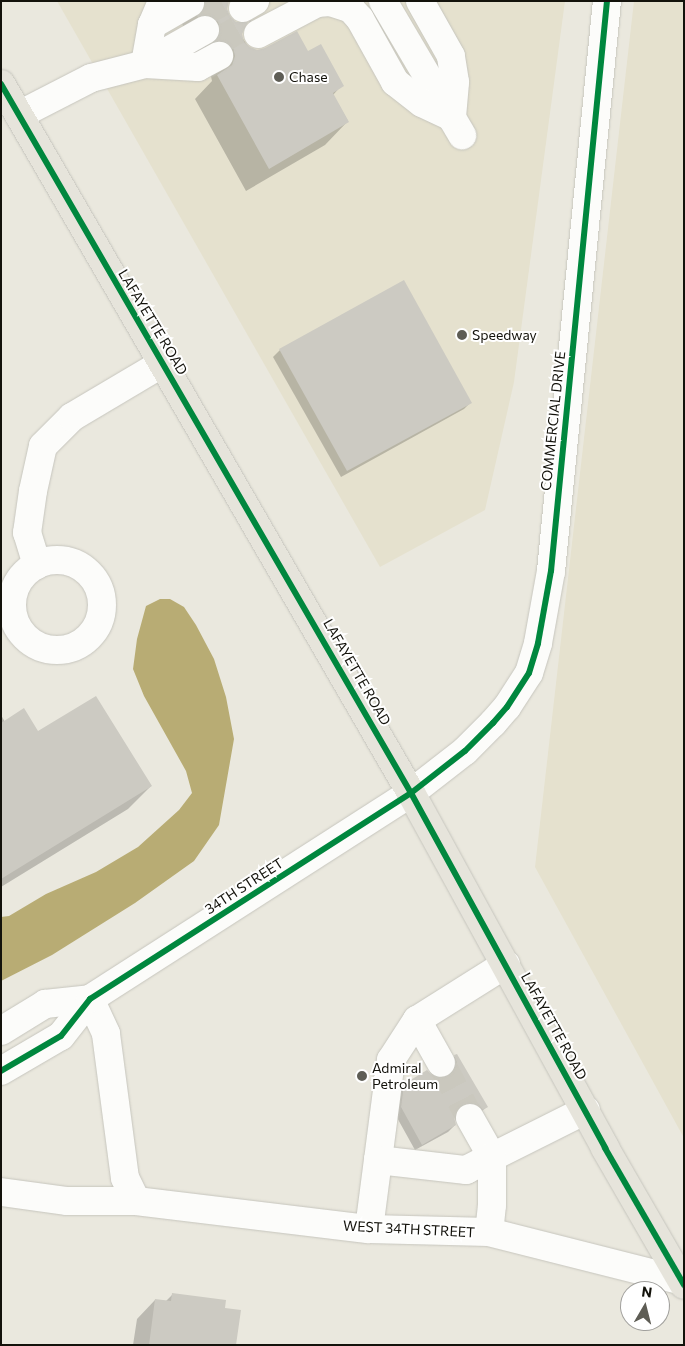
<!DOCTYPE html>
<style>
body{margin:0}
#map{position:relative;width:685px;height:1346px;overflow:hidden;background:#eae8de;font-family:Commissioner,sans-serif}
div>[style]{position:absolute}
.built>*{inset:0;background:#e5e1ce}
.water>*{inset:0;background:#b8ac74}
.shadow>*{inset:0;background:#0003}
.building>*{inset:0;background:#cccac2}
.minor-tunnel>*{height:28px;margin-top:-14px;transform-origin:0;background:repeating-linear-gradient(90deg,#cac8be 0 28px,transparent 0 42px)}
.roads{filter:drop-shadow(0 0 1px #c6c5bd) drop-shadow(0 0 1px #c6c5bd)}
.minor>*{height:28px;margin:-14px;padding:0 14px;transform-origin:14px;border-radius:14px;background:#fcfcfa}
.minor>.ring{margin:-14px;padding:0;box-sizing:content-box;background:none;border:28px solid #fcfcfa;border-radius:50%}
.major>*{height:28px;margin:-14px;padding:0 14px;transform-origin:14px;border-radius:14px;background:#e6e4db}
.cycleway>*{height:6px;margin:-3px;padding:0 3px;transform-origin:3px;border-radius:3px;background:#00873e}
.dots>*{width:14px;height:14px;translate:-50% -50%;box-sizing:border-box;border:2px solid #fff;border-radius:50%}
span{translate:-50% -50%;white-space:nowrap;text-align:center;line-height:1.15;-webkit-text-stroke:4px #fff;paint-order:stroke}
.poi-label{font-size:14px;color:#13120b}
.left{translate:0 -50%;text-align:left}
.street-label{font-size:14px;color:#13120b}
.frame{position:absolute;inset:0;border:2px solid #13120b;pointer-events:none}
.north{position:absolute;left:620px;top:1281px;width:50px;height:50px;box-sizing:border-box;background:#fff;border:1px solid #a1a09d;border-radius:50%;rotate:8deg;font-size:14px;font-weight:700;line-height:20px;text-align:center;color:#13120b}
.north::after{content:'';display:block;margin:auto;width:18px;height:22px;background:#5e5d55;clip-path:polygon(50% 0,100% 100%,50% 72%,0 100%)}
</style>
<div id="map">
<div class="built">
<div style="clip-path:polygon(57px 1px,565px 1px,514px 382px,485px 510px,380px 567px)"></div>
<div style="clip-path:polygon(634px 1px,684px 1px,684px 1138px,535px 867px)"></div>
</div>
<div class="water">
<div style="clip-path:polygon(160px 599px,170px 599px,184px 607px,196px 625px,214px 659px,226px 697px,234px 739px,219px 825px,194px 861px,135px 903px,52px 955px,1px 981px,1px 917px,9px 916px,46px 894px,96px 872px,138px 847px,179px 810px,192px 793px,186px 771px,144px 696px,133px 669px,137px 639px,146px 606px)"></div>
</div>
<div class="shadow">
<div style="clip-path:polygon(187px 1px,228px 1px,226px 9px,228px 16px,249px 48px,257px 51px,308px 53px,342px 85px,333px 95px,348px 121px,325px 145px,246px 191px,195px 99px,212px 81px,210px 72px,198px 54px,196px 45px,181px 35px,183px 26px,180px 18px)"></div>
<div style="clip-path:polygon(280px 350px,470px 403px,464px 409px,341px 477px,273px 357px)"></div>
<div style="clip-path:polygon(1px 715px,5px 722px,38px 732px,151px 786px,128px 809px,1px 887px)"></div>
<div style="clip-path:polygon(455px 1056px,486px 1107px,480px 1113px,463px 1108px,455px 1111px,453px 1117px,455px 1125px,448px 1132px,415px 1150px,395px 1114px,398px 1092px,404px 1085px,432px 1077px,440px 1080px,449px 1078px,451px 1070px,449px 1063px)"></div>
<div style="clip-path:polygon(172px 1295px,224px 1309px,235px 1345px,133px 1345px,137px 1319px,155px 1300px,166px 1301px)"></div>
</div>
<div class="building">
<div style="clip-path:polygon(205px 1px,229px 1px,227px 9px,230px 16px,236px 22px,248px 22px,242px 34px,244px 42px,250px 47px,257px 50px,265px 48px,297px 31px,308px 51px,321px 44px,344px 86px,333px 93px,349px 122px,269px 169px,217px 75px,232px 65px,235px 56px,233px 48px,228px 43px,215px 41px,221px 31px,218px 22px,212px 16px,206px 14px,198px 16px,204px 10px)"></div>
<div style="clip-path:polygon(404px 280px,472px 403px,347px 471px,279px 349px)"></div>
<div style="clip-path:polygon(96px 696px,152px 786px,1px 879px,1px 723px,24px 708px,38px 731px)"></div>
<div style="clip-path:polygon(457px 1054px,488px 1107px,483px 1110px,478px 1104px,471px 1102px,462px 1105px,456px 1110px,454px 1117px,456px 1125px,422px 1145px,401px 1107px,404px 1084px,427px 1070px,433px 1076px,440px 1079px,449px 1076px,455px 1071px,457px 1063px,454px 1055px)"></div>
<div style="clip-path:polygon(172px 1293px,226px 1300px,225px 1308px,241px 1310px,236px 1345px,149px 1345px,155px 1299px,171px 1301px)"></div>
</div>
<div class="minor-tunnel">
<div style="left:197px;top:16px;width:31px;rotate:-29deg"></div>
<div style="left:213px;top:44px;width:45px;rotate:-29.4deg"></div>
<div style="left:441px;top:1063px;width:62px;rotate:62.2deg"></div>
</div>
<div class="roads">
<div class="minor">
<div style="left:383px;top:1px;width:156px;rotate:59.5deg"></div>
<div style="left:243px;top:8px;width:14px;rotate:-30deg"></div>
<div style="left:152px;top:25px;width:44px;rotate:-30.1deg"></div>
<div style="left:258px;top:34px;width:67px;rotate:-27.7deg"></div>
<div style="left:317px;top:3px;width:13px;rotate:-4deg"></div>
<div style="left:330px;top:2px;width:22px;rotate:18deg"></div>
<div style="left:351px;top:9px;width:13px;rotate:48deg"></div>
<div style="left:360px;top:19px;width:72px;rotate:60.9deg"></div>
<div style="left:395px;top:82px;width:34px;rotate:38deg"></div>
<div style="left:422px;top:103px;width:33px;rotate:25deg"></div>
<div style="left:452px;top:117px;width:35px;rotate:-85deg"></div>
<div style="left:455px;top:82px;width:26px;rotate:-99deg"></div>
<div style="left:451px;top:56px;width:63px;rotate:-119.4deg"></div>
<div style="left:145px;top:64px;width:53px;rotate:3.2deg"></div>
<div style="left:198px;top:67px;width:24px;rotate:-28deg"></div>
<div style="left:145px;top:64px;width:40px;rotate:-80deg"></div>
<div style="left:152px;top:25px;width:26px;rotate:-67deg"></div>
<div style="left:19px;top:115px;width:81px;rotate:-27.2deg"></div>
<div style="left:91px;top:78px;width:56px;rotate:-14.5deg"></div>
<div style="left:145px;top:64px;width:69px;rotate:-29.5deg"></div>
<div class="ring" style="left:12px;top:560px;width:62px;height:62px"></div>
<div style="left:37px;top:565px;width:34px;rotate:-107deg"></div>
<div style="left:27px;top:533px;width:42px;rotate:-81.9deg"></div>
<div style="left:33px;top:491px;width:46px;rotate:-77.5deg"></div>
<div style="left:43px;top:446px;width:41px;rotate:-45deg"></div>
<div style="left:72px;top:417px;width:106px;rotate:-30.7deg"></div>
<div style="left:90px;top:999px;width:38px;rotate:65deg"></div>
<div style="left:106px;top:1034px;width:145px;rotate:82.5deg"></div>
<div style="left:125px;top:1178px;width:25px;rotate:64deg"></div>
<div style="left:417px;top:1020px;width:49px;rotate:60.8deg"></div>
<div style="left:1px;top:1031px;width:52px;rotate:-31.5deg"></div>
<div style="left:45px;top:1004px;width:45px;rotate:-6.3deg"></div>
<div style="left:1px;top:1071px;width:69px;rotate:-30.3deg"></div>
<div style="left:61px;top:1036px;width:47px;rotate:-51.9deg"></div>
<div style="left:90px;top:999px;width:381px;rotate:-32.7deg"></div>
<div style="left:411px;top:793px;width:68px;rotate:-37.9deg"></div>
<div style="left:465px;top:751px;width:40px;rotate:-45deg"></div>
<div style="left:493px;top:723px;width:21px;rotate:-49deg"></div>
<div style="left:507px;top:707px;width:40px;rotate:-57.1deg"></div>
<div style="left:529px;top:673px;width:31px;rotate:-73deg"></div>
<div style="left:538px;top:643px;width:73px;rotate:-79.8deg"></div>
<div style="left:551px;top:571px;width:573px;rotate:-84.39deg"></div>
<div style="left:470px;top:1118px;width:45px;rotate:60.6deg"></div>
<div style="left:492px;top:1157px;width:105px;rotate:-26.6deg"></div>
<div style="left:378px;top:1160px;width:101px;rotate:-82.6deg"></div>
<div style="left:391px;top:1060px;width:48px;rotate:-57deg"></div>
<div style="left:417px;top:1020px;width:105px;rotate:-32.2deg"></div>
<div style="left:1px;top:1192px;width:67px;rotate:7.8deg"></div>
<div style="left:67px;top:1201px;width:69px"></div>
<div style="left:136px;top:1201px;width:235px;rotate:6.9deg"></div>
<div style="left:369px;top:1229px;width:120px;rotate:1.4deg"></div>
<div style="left:489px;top:1232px;width:196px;rotate:14.2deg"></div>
<div style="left:369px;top:1229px;width:70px;rotate:-82.6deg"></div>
<div style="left:378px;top:1160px;width:89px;rotate:6.5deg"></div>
<div style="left:466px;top:1170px;width:29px;rotate:-27deg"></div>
<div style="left:492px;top:1157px;width:48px;rotate:90deg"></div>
<div style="left:492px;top:1205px;width:27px;rotate:96deg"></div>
</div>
<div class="major">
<div style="left:1px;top:84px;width:819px;rotate:59.96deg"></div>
<div style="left:411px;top:793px;width:405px;rotate:61.3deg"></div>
<div style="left:605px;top:1148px;width:158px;rotate:60deg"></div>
</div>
</div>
<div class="cycleway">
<div style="left:1px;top:84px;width:819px;rotate:59.96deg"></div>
<div style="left:411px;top:793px;width:405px;rotate:61.3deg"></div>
<div style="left:605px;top:1148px;width:158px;rotate:60deg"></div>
<div style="left:1px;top:1071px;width:69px;rotate:-30.3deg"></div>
<div style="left:61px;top:1036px;width:47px;rotate:-51.9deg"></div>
<div style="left:90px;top:999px;width:381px;rotate:-32.7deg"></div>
<div style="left:411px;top:793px;width:68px;rotate:-37.9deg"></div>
<div style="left:465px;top:751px;width:40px;rotate:-45deg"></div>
<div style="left:493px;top:723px;width:21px;rotate:-49deg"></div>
<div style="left:507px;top:707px;width:40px;rotate:-57.1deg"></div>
<div style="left:529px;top:673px;width:31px;rotate:-73deg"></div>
<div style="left:538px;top:643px;width:73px;rotate:-79.8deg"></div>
<div style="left:551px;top:571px;width:573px;rotate:-84.39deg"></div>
</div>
<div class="dots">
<div style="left:279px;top:77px;background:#5e5d55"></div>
<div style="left:462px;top:335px;background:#5e5d55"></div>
<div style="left:362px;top:1076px;background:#5e5d55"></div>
</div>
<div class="poi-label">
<span class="left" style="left:289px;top:77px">Chase</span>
<span class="left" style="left:472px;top:335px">Speedway</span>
<span class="left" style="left:372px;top:1076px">Admiral<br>Petroleum</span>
</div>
<div class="street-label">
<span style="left:153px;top:322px;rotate:59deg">LAFAYETTE ROAD</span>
<span style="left:553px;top:421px;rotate:-84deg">COMMERCIAL DRIVE</span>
<span style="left:357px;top:672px;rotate:60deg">LAFAYETTE ROAD</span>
<span style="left:244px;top:886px;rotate:-33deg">34TH STREET</span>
<span style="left:554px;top:1026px;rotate:61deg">LAFAYETTE ROAD</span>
<span style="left:409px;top:1229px;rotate:3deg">WEST 34TH STREET</span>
</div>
<div class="frame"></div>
<div class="north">N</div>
</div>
